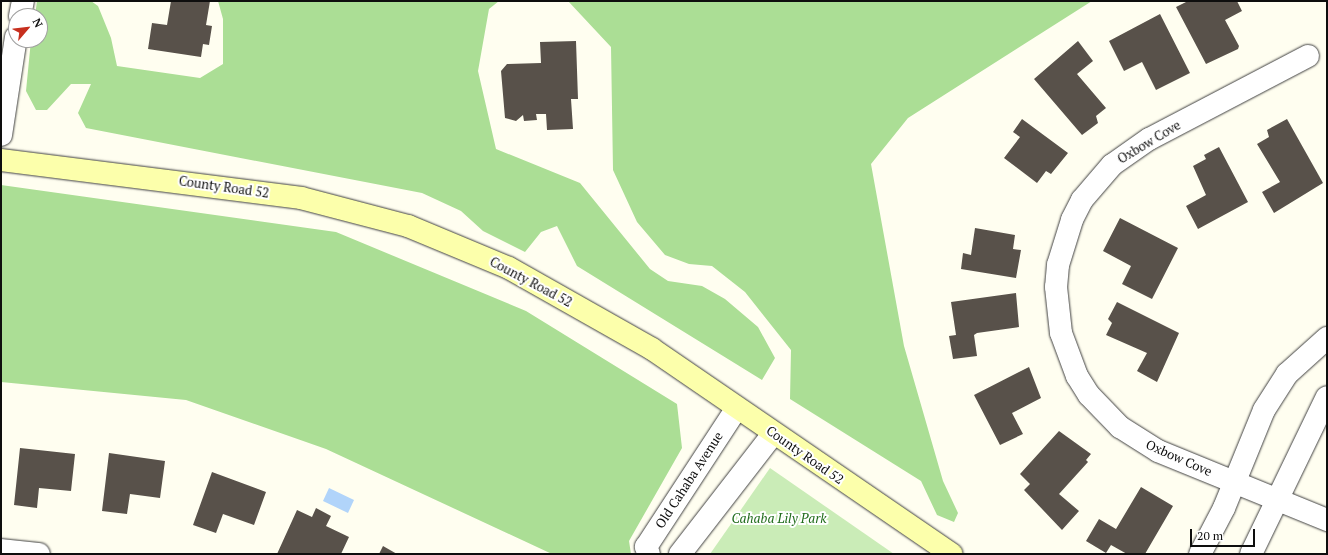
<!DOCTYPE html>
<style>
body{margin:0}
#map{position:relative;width:1328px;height:555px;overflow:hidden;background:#fffef0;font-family:"PT Serif",serif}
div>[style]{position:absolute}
.green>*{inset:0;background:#caecb7}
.forest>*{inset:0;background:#abde95}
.water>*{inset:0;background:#b1d4fa}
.building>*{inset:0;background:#58514a}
.roads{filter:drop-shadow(0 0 1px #414141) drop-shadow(0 0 1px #414141)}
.minor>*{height:22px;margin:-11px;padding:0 11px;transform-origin:11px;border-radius:11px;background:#fff}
.secondary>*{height:22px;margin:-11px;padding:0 11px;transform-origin:11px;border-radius:11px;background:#fcffab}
span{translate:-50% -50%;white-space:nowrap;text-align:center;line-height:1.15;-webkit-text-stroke:4px #fff;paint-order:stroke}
.street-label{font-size:13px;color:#0e0e0e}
.park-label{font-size:13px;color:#1f6b1a;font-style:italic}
.frame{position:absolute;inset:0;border:2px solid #0e0e0e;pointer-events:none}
.north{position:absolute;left:8px;top:8px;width:40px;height:40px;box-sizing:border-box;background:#fff;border:1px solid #9f9f9f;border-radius:50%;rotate:62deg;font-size:11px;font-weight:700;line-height:16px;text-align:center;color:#0e0e0e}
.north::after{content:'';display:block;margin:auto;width:14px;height:18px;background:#c72f1e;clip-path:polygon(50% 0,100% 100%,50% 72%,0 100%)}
.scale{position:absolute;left:1190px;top:529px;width:65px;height:18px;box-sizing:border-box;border:2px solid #0e0e0e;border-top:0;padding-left:5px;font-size:12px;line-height:14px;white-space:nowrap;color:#0e0e0e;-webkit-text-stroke:3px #fff;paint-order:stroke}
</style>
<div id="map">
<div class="green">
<div style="clip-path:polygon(770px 468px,894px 554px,710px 554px)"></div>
</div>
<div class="forest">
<div style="clip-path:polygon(37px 1px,91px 1px,98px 6px,111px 38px,117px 66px,200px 78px,223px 64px,223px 19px,218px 1px,499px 1px,489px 9px,478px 71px,496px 149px,580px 183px,650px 269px,668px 281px,702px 286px,725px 299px,758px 327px,775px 358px,762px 380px,577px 266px,557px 226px,541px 232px,525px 252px,483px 231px,461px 211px,422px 193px,86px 128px,78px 113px,91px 84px,71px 84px,47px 110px,36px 110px,26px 91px,31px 40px,40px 40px,40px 16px,35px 16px)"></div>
<div style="clip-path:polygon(568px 1px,1092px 1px,908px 118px,871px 164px,904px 346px,943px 481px,958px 513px,954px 522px,937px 515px,921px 481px,790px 399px,791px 350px,745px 292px,712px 266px,689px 264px,665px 255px,637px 222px,613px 170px,611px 47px)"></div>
<div style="clip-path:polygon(1px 185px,336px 232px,526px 311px,677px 404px,682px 448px,629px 541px,631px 554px,552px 554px,326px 449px,186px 400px,1px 382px)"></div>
</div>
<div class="water">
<div style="clip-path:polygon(329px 488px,354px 500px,348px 513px,323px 501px)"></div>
</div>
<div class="building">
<div style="clip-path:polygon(171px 1px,210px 1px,206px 25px,212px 26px,209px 45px,203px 44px,201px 57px,148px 49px,152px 23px,167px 25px)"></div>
<div style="clip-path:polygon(1188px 1px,1237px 1px,1242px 11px,1225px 20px,1239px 46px,1238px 49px,1206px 64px,1176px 7px)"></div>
<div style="clip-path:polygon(1160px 14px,1190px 73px,1156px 90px,1142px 62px,1124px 71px,1109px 41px)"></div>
<div style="clip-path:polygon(576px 41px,578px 99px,571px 99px,573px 129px,547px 130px,546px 114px,536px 114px,537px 120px,524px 121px,523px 115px,516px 121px,505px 118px,501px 71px,507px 64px,541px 63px,540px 42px)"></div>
<div style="clip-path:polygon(1078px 41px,1093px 61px,1077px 74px,1106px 108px,1096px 116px,1098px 123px,1082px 135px,1034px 79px)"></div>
<div style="clip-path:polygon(1022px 119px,1068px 153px,1051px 174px,1046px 171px,1037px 183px,1004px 158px,1020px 137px,1013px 132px)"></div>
<div style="clip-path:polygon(1287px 119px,1323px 183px,1274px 213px,1262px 192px,1280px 182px,1257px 144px,1269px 137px,1267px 130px)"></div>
<div style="clip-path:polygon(1219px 147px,1248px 202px,1198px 229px,1186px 206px,1206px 195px,1193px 166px,1206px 159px,1204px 155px)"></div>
<div style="clip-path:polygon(1120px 218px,1178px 248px,1152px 299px,1122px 284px,1131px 266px,1103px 251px)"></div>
<div style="clip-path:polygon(975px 228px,1015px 235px,1013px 249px,1021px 250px,1016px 278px,961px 269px,963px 253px,971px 255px)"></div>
<div style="clip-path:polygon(1016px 293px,1019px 327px,977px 333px,974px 335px,977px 356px,953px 359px,949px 336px,956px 335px,951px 302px)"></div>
<div style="clip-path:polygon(1117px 302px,1179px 333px,1157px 382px,1137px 371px,1147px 353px,1106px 335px,1112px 323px,1108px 319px)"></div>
<div style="clip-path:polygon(1029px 367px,1041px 398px,1012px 413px,1023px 434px,1000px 445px,974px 395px)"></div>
<div style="clip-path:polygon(1059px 431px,1091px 454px,1086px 460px,1088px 462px,1059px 494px,1079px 511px,1062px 530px,1024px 490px,1030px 484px,1020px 474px)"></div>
<div style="clip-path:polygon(20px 448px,75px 454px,71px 491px,39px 488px,37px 508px,14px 505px)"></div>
<div style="clip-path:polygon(109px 453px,165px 461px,160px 498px,130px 494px,127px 514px,102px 511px)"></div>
<div style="clip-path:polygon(212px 472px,266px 492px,254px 525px,223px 514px,216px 533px,193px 525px)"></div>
<div style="clip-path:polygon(1141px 487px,1173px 506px,1145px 554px,1127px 554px,1111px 545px,1106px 553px,1086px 541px,1099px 519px,1116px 529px)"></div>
<div style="clip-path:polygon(316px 508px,331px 516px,326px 526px,349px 537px,341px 554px,277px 554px,297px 510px,312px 517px)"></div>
<div style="clip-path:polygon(383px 546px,397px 554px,379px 554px)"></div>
</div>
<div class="roads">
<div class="minor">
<div style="left:20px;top:16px;width:15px;rotate:-79deg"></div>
<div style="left:1308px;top:56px;width:179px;rotate:152.4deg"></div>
<div style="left:1149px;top:139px;width:45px;rotate:144.9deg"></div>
<div style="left:1112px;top:165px;width:46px;rotate:130.6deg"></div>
<div style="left:1082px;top:200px;width:22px;rotate:117deg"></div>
<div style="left:1072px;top:220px;width:47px;rotate:107.3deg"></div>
<div style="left:1058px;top:265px;width:22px;rotate:95deg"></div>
<div style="left:1056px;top:287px;width:46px;rotate:83.8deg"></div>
<div style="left:1061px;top:333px;width:46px;rotate:69.6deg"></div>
<div style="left:1077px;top:376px;width:22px;rotate:58deg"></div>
<div style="left:1089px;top:395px;width:45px;rotate:45.9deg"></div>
<div style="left:1120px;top:427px;width:45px;rotate:32.3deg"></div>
<div style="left:1158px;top:451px;width:183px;rotate:22.2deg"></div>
<div style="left:1px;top:135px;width:99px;rotate:-81.3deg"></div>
<div style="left:1px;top:550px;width:38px;rotate:6deg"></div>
<div style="left:649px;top:554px;width:8px;rotate:-113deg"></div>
<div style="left:646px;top:547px;width:166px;rotate:-56.8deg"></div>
<div style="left:680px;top:554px;width:153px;rotate:-52.2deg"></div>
<div style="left:1200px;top:554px;width:52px;rotate:-62.4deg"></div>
<div style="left:1224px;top:508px;width:106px;rotate:-67.8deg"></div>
<div style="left:1264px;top:410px;width:43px;rotate:-57.4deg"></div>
<div style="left:1287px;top:374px;width:54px;rotate:-42deg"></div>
<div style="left:1251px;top:554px;width:174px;rotate:-64.2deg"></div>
</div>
<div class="secondary">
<div style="left:1px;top:160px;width:302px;rotate:7.2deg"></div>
<div style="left:301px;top:198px;width:111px;rotate:14.7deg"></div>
<div style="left:408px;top:226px;width:109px;rotate:22.6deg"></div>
<div style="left:509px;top:268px;width:164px;rotate:29.5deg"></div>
<div style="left:652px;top:349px;width:363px;rotate:34.4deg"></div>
</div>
</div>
<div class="street-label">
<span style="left:1149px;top:142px;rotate:-31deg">Oxbow Cove</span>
<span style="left:224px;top:187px;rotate:8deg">County Road 52</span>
<span style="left:531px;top:282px;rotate:28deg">County Road 52</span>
<span style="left:805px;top:455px;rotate:35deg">County Road 52</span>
<span style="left:1179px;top:458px;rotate:24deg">Oxbow Cove</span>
<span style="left:689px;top:480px;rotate:-57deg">Old Cahaba Avenue</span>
</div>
<div class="park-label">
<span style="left:779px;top:518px">Cahaba Lily Park</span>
</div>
<div class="frame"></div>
<div class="north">N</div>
<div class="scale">20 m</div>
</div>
